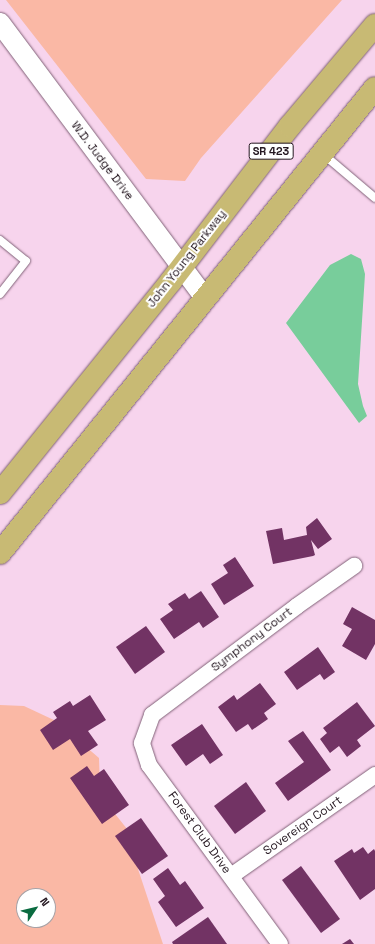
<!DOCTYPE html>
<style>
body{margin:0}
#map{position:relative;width:375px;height:944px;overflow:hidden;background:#f7d4ed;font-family:"Space Grotesk",sans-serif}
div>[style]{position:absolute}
.green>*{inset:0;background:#fab8a5}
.water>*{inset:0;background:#78cd9b}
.building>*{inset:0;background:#723364}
.roads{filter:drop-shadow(0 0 1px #816278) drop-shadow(0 0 1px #816278)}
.service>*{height:8px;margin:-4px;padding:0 4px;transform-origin:4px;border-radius:4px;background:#fff}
.minor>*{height:16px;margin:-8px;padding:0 8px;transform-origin:8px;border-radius:8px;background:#fff}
.tertiary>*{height:20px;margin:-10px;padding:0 10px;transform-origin:10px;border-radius:10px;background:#fff}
.primary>*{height:22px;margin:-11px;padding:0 11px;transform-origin:11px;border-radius:11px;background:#c8ba74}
span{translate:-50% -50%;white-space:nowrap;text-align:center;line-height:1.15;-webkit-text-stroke:4px #fff;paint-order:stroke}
.shield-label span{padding:1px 3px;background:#fff;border:1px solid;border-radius:3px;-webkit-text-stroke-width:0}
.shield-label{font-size:11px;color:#241720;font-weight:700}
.street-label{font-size:12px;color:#241720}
.north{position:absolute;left:16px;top:888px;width:40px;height:40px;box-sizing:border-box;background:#fff;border:1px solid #a7a2a6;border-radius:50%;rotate:55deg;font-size:11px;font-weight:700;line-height:16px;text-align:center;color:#241720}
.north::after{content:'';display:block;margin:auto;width:14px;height:18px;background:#0a6b40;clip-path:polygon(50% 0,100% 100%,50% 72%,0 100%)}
</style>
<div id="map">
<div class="green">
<div style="clip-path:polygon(6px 0,342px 0,201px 158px,185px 181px,146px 179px)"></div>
<div style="clip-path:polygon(evenodd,0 705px,24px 706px,56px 721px,99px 758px,100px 788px,112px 810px,135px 839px,138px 869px,163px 944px,0 944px,0 705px,24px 896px,48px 896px,48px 920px,24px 920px,24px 896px)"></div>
</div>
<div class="water">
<div style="clip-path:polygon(351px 254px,361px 259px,365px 274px,358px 384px,363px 406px,367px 416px,359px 423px,286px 323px,330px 265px)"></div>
</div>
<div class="building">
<div style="clip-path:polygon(317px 518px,332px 539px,318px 549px,311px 540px,315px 555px,313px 556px,273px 564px,266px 531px,282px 528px,284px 540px,307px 535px,306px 527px)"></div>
<div style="clip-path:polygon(235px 557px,254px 586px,224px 605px,211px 584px,228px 573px,223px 565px)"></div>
<div style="clip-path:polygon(201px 591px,219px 617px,203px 628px,199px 622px,174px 639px,160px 619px,173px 610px,168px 604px,185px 593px,189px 599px)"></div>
<div style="clip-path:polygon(352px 607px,375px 620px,375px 644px,366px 660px,342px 646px,352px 629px,343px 624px)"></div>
<div style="clip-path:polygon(146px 626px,165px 652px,135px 674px,116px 647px)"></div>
<div style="clip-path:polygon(318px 647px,335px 672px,324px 680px,320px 674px,297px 690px,284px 672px)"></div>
<div style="clip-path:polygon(260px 683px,276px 704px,264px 713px,268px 719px,252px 730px,248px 724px,236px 732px,218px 707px,234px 695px,237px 700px)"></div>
<div style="clip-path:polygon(90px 695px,106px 720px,88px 731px,98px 745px,81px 756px,70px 739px,53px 750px,40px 730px,57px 718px,53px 712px,70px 701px,73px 706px)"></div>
<div style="clip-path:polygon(357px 702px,375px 726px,357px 740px,361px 746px,347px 757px,339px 746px,330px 753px,320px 739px,327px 733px,323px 728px)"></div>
<div style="clip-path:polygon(202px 724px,223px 755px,210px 764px,203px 754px,186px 766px,171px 745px)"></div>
<div style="clip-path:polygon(303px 731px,331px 770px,288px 801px,275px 783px,304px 762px,288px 741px)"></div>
<div style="clip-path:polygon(87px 766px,94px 776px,104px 769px,129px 805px,102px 824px,70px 778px)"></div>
<div style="clip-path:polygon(246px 782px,266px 811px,235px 834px,214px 806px)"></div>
<div style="clip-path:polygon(141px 818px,168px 856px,142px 874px,115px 836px)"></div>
<div style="clip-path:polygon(363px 847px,368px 854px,374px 849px,375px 851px,375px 889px,360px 900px,334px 861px,352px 849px,354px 853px)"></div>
<div style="clip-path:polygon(301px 866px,340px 919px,321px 933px,282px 880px)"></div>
<div style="clip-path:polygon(168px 868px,180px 885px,185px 881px,204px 908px,176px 927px,158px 902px,165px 896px,153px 879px)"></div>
<div style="clip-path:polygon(208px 917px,227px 944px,173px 944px,172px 942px)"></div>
<div style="clip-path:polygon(350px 939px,354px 944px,342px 944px)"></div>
</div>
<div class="roads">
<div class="service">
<div style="left:323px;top:154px;width:68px;rotate:40.2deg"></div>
<div style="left:0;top:240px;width:33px;rotate:39deg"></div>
<div style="left:26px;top:261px;width:42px;rotate:128.2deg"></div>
</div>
<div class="minor">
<div style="left:231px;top:876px;width:176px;rotate:-35deg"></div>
<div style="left:280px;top:944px;width:222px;rotate:-126.2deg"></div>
<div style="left:149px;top:765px;width:23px;rotate:-108deg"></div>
<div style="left:142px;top:743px;width:30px;rotate:-70deg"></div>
<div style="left:152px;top:715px;width:181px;rotate:-36.9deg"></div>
<div style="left:297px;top:606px;width:70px;rotate:-35.1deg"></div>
</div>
<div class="tertiary">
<div style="left:0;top:23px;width:343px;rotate:53.3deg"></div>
</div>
<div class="primary">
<div style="left:0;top:493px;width:272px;rotate:-51.1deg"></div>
<div style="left:171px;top:281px;width:195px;rotate:-52.5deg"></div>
<div style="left:290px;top:126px;width:132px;rotate:-49.9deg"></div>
<div style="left:0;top:553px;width:597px;rotate:-51.12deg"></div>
</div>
</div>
<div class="shield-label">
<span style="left:271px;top:151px">SR 423</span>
</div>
<div class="street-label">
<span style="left:102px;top:161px;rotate:53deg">W.D. Judge Drive</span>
<span style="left:187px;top:259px;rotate:-52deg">John Young Parkway</span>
<span style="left:252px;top:640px;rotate:-37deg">Symphony Court</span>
<span style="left:303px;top:826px;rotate:-35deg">Sovereign Court</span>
<span style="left:199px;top:833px;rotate:54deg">Forest Club Drive</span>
</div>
<div class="north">N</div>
</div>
